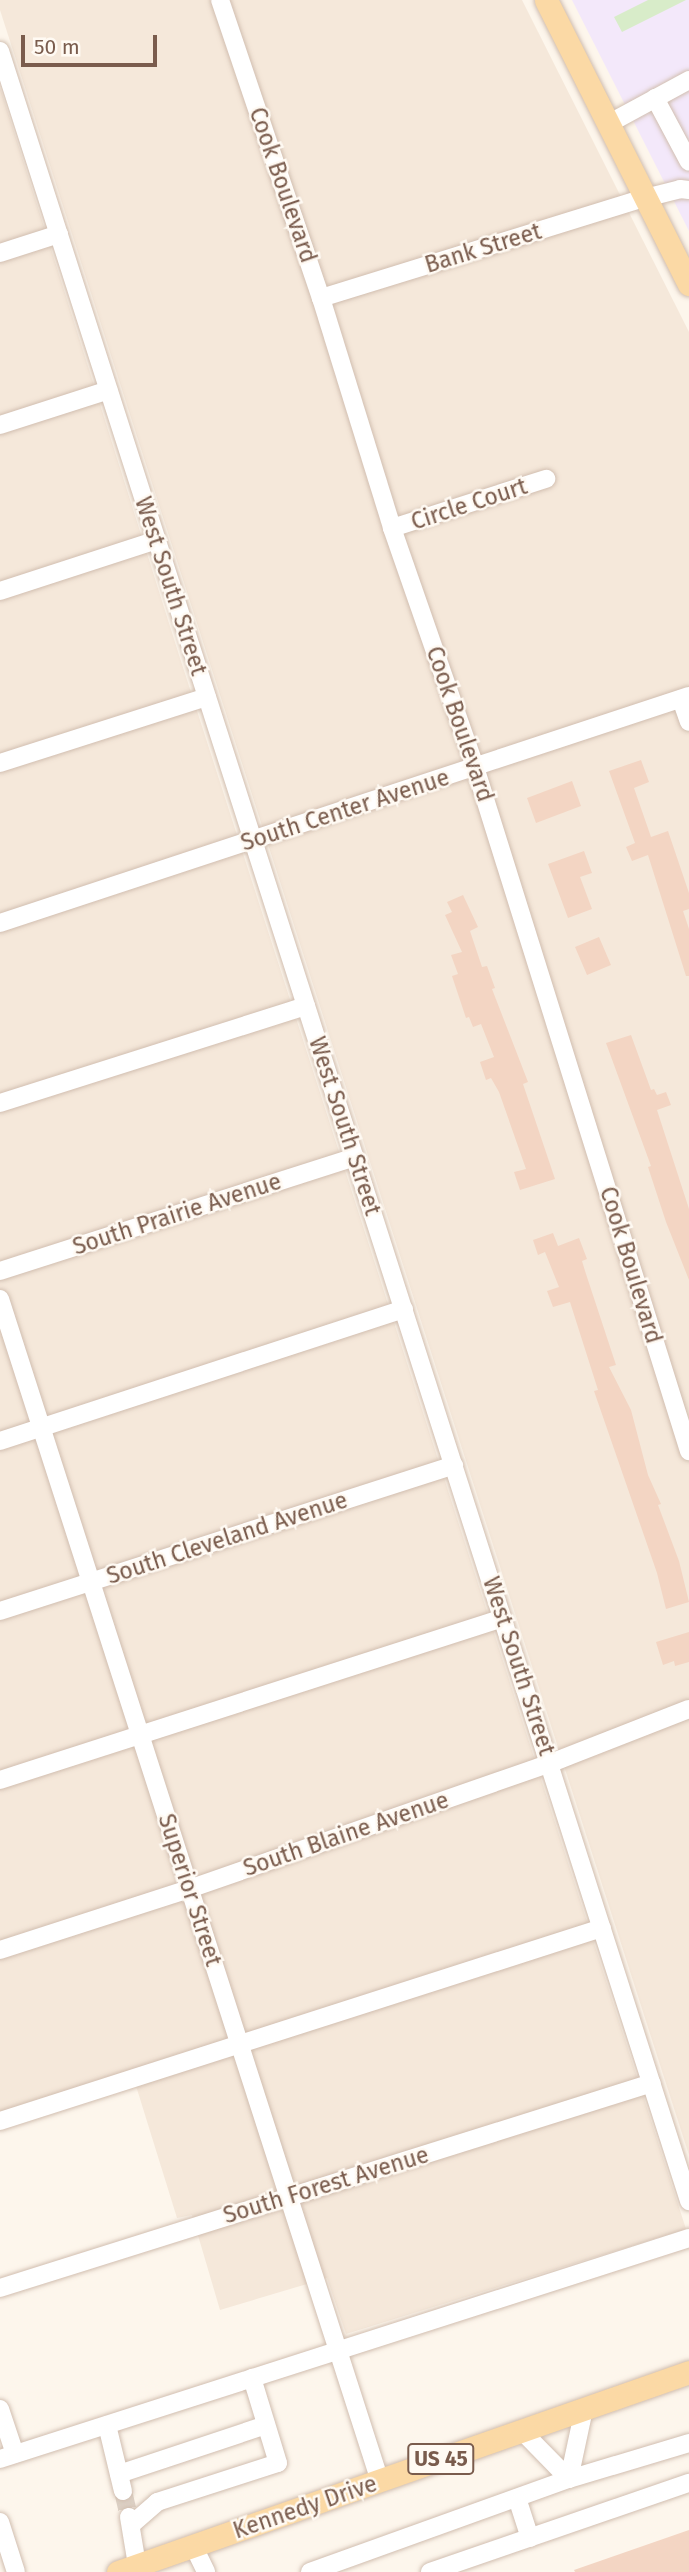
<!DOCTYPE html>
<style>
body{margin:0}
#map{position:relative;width:689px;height:2572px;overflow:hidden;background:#fdf6ec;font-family:"Fira Sans",sans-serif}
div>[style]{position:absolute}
.residential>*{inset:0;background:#f5e8da}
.education>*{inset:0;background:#f3e8fa}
.green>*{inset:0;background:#d8ecc9}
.building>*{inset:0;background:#f3d5c3}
.minor-tunnel>*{height:18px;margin-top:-9px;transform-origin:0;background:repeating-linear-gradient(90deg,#dcd0c4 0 18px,transparent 0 27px)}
.roads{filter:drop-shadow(0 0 2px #d1beb0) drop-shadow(0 0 2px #d1beb0)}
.minor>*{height:18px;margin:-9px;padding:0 9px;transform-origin:9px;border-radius:9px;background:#fff}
.major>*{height:23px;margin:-11.5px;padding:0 11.5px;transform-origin:11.5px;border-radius:11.5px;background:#fbd9a5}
span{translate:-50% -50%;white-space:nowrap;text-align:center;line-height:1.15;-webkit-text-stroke:5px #fffaf3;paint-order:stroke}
.shield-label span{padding:2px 5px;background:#fffaf3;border:2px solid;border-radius:5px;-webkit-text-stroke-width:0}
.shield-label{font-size:21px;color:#7a5c4d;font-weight:700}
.street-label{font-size:23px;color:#7a5c4d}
.scale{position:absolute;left:21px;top:35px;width:136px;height:32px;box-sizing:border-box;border:4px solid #7a5c4d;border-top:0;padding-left:9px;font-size:21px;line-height:24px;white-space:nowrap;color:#7a5c4d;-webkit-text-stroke:5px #fffaf3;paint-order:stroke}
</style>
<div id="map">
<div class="residential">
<div style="clip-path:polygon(0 0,522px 0,689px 332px,689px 2155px,0 10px)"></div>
<div style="clip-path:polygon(0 87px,179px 655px,686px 2229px,346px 2334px,327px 2278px,220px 2310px,192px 2215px,177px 2218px,132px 2073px,0 2113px)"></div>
</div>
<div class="education">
<div style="clip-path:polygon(572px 0,689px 0,689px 231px)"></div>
</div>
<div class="green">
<div style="clip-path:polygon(648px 0,686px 0,622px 32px,614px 17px)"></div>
</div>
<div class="building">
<div style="clip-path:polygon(641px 760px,649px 782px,634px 788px,651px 837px,668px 831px,689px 893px,689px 909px,683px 911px,689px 929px,689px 976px,686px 976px,648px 855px,632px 861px,626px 847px,635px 843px,609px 771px)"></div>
<div style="clip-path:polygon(572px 781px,581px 806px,536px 823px,527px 798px)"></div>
<div style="clip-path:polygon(584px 851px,592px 873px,580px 877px,592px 909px,568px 918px,548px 864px)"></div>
<div style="clip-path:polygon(463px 895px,478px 927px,470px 931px,482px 967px,487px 966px,495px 988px,492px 989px,528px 1082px,523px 1084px,555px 1179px,520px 1190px,514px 1172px,526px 1169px,499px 1092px,491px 1078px,486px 1080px,480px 1062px,494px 1057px,481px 1024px,473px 1027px,469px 1017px,466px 1018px,452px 976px,458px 974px,451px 955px,462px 952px,445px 915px,452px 912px,447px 902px)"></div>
<div style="clip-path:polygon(599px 937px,611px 965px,587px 975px,575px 947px)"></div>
<div style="clip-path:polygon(631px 1035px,651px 1090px,654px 1089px,657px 1095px,666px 1092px,671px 1105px,657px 1110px,689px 1209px,689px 1280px,666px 1222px,648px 1167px,651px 1166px,606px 1043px)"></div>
<div style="clip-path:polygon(553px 1233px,558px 1246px,579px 1238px,587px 1259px,582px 1261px,586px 1274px,616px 1365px,609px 1367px,631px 1410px,648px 1475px,661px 1504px,658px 1505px,679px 1561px,689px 1602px,666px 1609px,657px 1573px,594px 1391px,598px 1390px,570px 1302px,553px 1307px,547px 1291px,559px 1287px,545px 1252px,538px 1255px,533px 1240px)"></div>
<div style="clip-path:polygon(689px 1632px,689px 1662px,675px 1666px,674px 1661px,663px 1665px,656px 1642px)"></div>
<div style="clip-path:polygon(689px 2530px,689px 2572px,575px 2572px,574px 2570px)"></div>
</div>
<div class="minor-tunnel">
<div style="left:123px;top:2491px;width:27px;rotate:77deg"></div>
</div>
<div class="roads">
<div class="minor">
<div style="left:220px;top:0;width:315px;rotate:71.3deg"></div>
<div style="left:321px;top:298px;width:241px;rotate:72.8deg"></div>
<div style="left:392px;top:528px;width:253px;rotate:70.8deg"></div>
<div style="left:475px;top:767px;width:717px;rotate:72.63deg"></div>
<div style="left:0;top:51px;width:2258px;rotate:72.23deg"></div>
<div style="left:655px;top:98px;width:72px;rotate:62deg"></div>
<div style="left:608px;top:124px;width:92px;rotate:-28.5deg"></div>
<div style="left:0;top:253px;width:62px;rotate:-17.9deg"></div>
<div style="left:321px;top:298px;width:339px;rotate:-17.2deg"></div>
<div style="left:645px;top:198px;width:36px;rotate:-14deg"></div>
<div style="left:680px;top:189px;width:9px;rotate:6deg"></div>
<div style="left:0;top:425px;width:114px;rotate:-17.8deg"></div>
<div style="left:392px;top:528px;width:162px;rotate:-17.7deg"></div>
<div style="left:0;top:591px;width:165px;rotate:-18deg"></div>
<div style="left:681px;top:699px;width:24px;rotate:71deg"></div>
<div style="left:0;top:763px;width:217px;rotate:-17.7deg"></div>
<div style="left:0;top:923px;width:725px;rotate:-18.24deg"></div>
<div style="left:0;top:1103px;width:321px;rotate:-17.6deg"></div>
<div style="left:0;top:1271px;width:373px;rotate:-17.8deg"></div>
<div style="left:0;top:1299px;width:1242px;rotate:72.18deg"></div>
<div style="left:0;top:1441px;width:425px;rotate:-18.1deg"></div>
<div style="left:0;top:1611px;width:477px;rotate:-17.8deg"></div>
<div style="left:0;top:1780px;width:528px;rotate:-17.85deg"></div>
<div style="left:0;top:1950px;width:199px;rotate:-17.9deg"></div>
<div style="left:189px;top:1889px;width:383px;rotate:-19.2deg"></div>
<div style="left:551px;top:1763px;width:148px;rotate:-21.4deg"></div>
<div style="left:0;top:2121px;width:632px;rotate:-17.78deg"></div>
<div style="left:0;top:2288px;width:683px;rotate:-17.45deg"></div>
<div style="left:0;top:2409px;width:47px;rotate:71.6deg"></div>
<div style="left:107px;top:2425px;width:68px;rotate:76.4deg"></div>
<div style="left:522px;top:2431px;width:67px;rotate:45.6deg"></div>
<div style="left:569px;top:2479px;width:72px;rotate:-77.9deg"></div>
<div style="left:0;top:2459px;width:724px;rotate:-17.78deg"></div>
<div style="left:119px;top:2474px;width:155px;rotate:-18.4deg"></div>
<div style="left:517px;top:2498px;width:42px;rotate:72deg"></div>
<div style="left:129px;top:2517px;width:49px;rotate:80.5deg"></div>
<div style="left:0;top:2522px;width:52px;rotate:72.3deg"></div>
<div style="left:131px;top:2525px;width:35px;rotate:-41deg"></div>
<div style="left:157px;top:2502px;width:127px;rotate:-17.9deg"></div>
<div style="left:278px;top:2463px;width:89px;rotate:-107deg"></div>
<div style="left:193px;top:2545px;width:30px;rotate:64deg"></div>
<div style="left:310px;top:2572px;width:275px;rotate:-19.8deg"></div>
<div style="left:569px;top:2479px;width:125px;rotate:-16.7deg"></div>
<div style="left:430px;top:2572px;width:274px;rotate:-19deg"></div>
</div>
<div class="major">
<div style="left:546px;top:0;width:318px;rotate:63.3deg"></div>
<div style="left:118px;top:2572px;width:605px;rotate:-19.3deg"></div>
</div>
</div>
<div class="shield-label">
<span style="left:441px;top:2459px">US 45</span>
</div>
<div class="street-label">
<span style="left:283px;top:185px;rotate:71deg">Cook Boulevard</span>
<span style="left:483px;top:248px;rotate:-17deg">Bank Street</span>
<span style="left:469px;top:504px;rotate:-18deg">Circle Court</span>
<span style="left:171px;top:586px;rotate:72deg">West South Street</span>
<span style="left:460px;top:724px;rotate:71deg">Cook Boulevard</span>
<span style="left:345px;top:810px;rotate:-18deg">South Center Avenue</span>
<span style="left:345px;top:1126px;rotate:72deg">West South Street</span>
<span style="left:177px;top:1214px;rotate:-18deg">South Prairie Avenue</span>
<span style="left:631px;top:1265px;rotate:73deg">Cook Boulevard</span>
<span style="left:227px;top:1538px;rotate:-18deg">South Cleveland Avenue</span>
<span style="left:519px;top:1666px;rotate:72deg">West South Street</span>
<span style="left:346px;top:1834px;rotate:-19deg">South Blaine Avenue</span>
<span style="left:190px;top:1890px;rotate:72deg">Superior Street</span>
<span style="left:326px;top:2185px;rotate:-17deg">South Forest Avenue</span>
<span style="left:305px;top:2507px;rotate:-19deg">Kennedy Drive</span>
</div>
<div class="scale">50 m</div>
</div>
